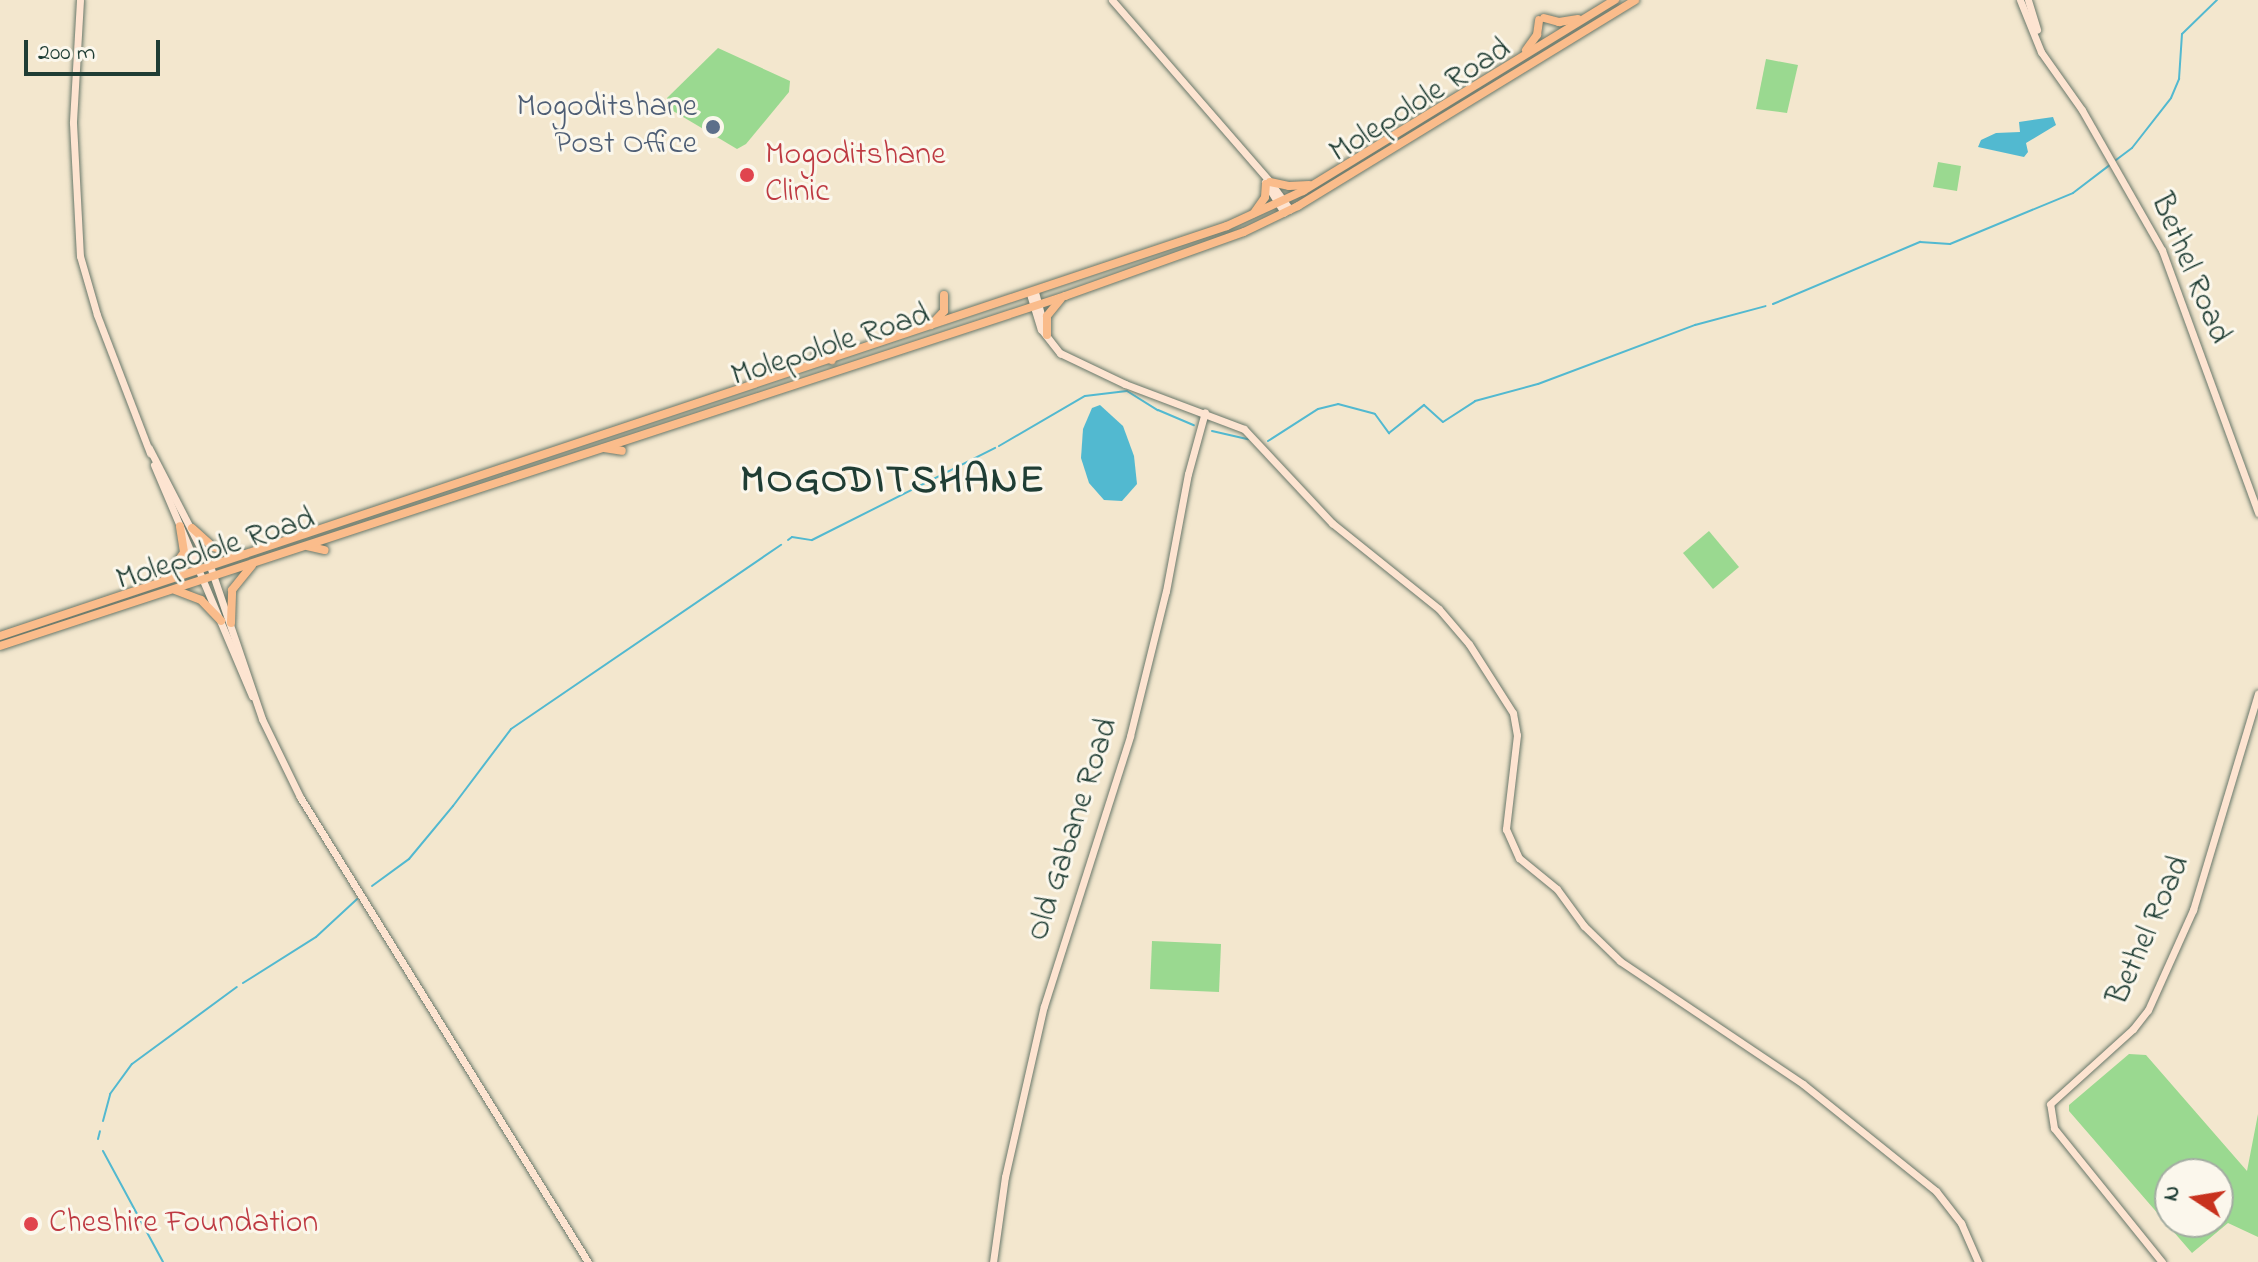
<!DOCTYPE html>
<style>
body{margin:0}
#map{position:relative;width:2258px;height:1262px;overflow:hidden;background:#f3e7ce;font-family:"Indie Flower",sans-serif}
div>[style]{position:absolute}
.green>*{inset:0;background:#9ad990}
.water>*{inset:0;background:#52b9d0}
.stream>*{height:2px;margin:-1px;padding:0 1px;transform-origin:1px;border-radius:1px;background:#52b9d0}
.roads{filter:drop-shadow(0 0 2px #69786a) drop-shadow(0 0 2px #69786a)}
.secondary>*{height:7px;margin:-3.5px;padding:0 3.5px;transform-origin:3.5px;border-radius:3.5px;background:#fde4d1}
.primary>*{height:8px;margin:-4px;padding:0 4px;transform-origin:4px;border-radius:4px;background:#fabc8b}
.dots>*{width:22px;height:22px;translate:-50% -50%;box-sizing:border-box;border:4px solid #fbf7ec;border-radius:50%}
span{translate:-50% -50%;white-space:nowrap;text-align:center;line-height:1.15;-webkit-text-stroke:6px #fbf7ec;paint-order:stroke}
.street-label{font-size:32px;color:#1f3d34}
.service-label{font-size:32px;color:#4e5e75}
.right{translate:-100% -50%;text-align:right}
.health-label{font-size:32px;color:#be3a42}
.left{translate:0 -50%;text-align:left}
.district-label{font-size:40px;color:#1f3d34;font-weight:700;letter-spacing:2px}
.north{position:absolute;left:2154px;top:1158px;width:80px;height:80px;box-sizing:border-box;background:#fbf7ec;border:2px solid #a3ada2;border-radius:50%;rotate:282deg;font-size:22px;font-weight:700;line-height:32px;text-align:center;color:#1f3d34}
.north::after{content:'';display:block;margin:auto;width:28px;height:36px;background:#c8321e;clip-path:polygon(50% 0,100% 100%,50% 72%,0 100%)}
.scale{position:absolute;left:24px;top:40px;width:136px;height:36px;box-sizing:border-box;border:4px solid #1f3d34;border-top:0;padding-left:10px;font-size:24px;line-height:28px;white-space:nowrap;color:#1f3d34;-webkit-text-stroke:6px #fbf7ec;paint-order:stroke}
</style>
<div id="map">
<div class="green">
<div style="clip-path:polygon(718px 48px,790px 81px,789px 92px,746px 144px,737px 149px,668px 108px,667px 98px)"></div>
<div style="clip-path:polygon(1766px 59px,1798px 65px,1787px 113px,1756px 109px)"></div>
<div style="clip-path:polygon(1938px 162px,1961px 166px,1957px 191px,1933px 187px)"></div>
<div style="clip-path:polygon(1709px 531px,1739px 567px,1713px 589px,1683px 553px)"></div>
<div style="clip-path:polygon(1152px 941px,1221px 944px,1219px 992px,1150px 989px)"></div>
<div style="clip-path:polygon(evenodd,2129px 1054px,2146px 1055px,2247px 1171px,2258px 1114px,2258px 1237px,2228px 1223px,2192px 1253px,2069px 1111px,2069px 1105px,2129px 1054px,2170px 1174px,2218px 1174px,2218px 1222px,2170px 1222px,2170px 1174px)"></div>
</div>
<div class="water">
<div style="clip-path:polygon(2053px 117px,2056px 125px,2026px 143px,2028px 152px,2024px 157px,1978px 147px,1981px 140px,1996px 133px,2020px 132px,2019px 122px)"></div>
<div style="clip-path:polygon(1100px 405px,1123px 426px,1134px 456px,1137px 484px,1122px 501px,1104px 500px,1089px 483px,1081px 458px,1083px 429px,1092px 408px)"></div>
</div>
<div class="stream">
<div style="left:2116px;top:160px;width:20px;rotate:-37deg"></div>
<div style="left:2132px;top:148px;width:63px;rotate:-52deg"></div>
<div style="left:2171px;top:98px;width:21px;rotate:-67deg"></div>
<div style="left:2179px;top:79px;width:45px;rotate:-86.2deg"></div>
<div style="left:2182px;top:34px;width:49px;rotate:-44.2deg"></div>
<div style="left:1773px;top:304px;width:160px;rotate:-22.9deg"></div>
<div style="left:1920px;top:242px;width:30px;rotate:4deg"></div>
<div style="left:1950px;top:244px;width:133px;rotate:-22.5deg"></div>
<div style="left:2073px;top:193px;width:48px;rotate:-37.3deg"></div>
<div style="left:1212px;top:431px;width:37px;rotate:13deg"></div>
<div style="left:1268px;top:441px;width:59px;rotate:-32.6deg"></div>
<div style="left:1318px;top:409px;width:21px;rotate:-14deg"></div>
<div style="left:1338px;top:404px;width:38px;rotate:15deg"></div>
<div style="left:1375px;top:414px;width:24px;rotate:54deg"></div>
<div style="left:1389px;top:433px;width:45px;rotate:-38.7deg"></div>
<div style="left:1424px;top:405px;width:25px;rotate:42deg"></div>
<div style="left:1443px;top:422px;width:38px;rotate:-33deg"></div>
<div style="left:1475px;top:401px;width:65px;rotate:-15.1deg"></div>
<div style="left:1538px;top:384px;width:168px;rotate:-20.6deg"></div>
<div style="left:1695px;top:325px;width:73px;rotate:-15deg"></div>
<div style="left:999px;top:446px;width:99px;rotate:-30.2deg"></div>
<div style="left:1085px;top:396px;width:42px;rotate:-6.8deg"></div>
<div style="left:1127px;top:391px;width:36px;rotate:32deg"></div>
<div style="left:1158px;top:410px;width:39px;rotate:23deg"></div>
<div style="left:788px;top:540px;width:5px;rotate:-37deg"></div>
<div style="left:792px;top:537px;width:20px;rotate:9deg"></div>
<div style="left:812px;top:540px;width:205px;rotate:-26.7deg"></div>
<div style="left:372px;top:886px;width:46px;rotate:-36.1deg"></div>
<div style="left:409px;top:859px;width:69px;rotate:-50.3deg"></div>
<div style="left:453px;top:806px;width:96px;rotate:-53deg"></div>
<div style="left:511px;top:729px;width:327px;rotate:-34.3deg"></div>
<div style="left:243px;top:983px;width:86px;rotate:-32.2deg"></div>
<div style="left:316px;top:937px;width:56px;rotate:-42.8deg"></div>
<div style="left:103px;top:1121px;width:28px;rotate:-75deg"></div>
<div style="left:110px;top:1094px;width:37px;rotate:-54deg"></div>
<div style="left:132px;top:1064px;width:130px;rotate:-36.3deg"></div>
<div style="left:98px;top:1139px;width:8px;rotate:-76deg"></div>
<div style="left:103px;top:1151px;width:126px;rotate:61.6deg"></div>
</div>
<div class="roads">
<div class="secondary">
<div style="left:80px;top:0;width:123px;rotate:93.3deg"></div>
<div style="left:73px;top:123px;width:133px;rotate:87deg"></div>
<div style="left:80px;top:256px;width:61px;rotate:73.9deg"></div>
<div style="left:97px;top:315px;width:148px;rotate:69deg"></div>
<div style="left:1112px;top:0;width:241px;rotate:49deg"></div>
<div style="left:1270px;top:182px;width:34px;rotate:54deg"></div>
<div style="left:2020px;top:0;width:56px;rotate:68deg"></div>
<div style="left:2041px;top:52px;width:71px;rotate:54.7deg"></div>
<div style="left:2082px;top:110px;width:161px;rotate:60.3deg"></div>
<div style="left:2162px;top:250px;width:280px;rotate:69.9deg"></div>
<div style="left:2028px;top:0;width:31px;rotate:73deg"></div>
<div style="left:1265px;top:182px;width:36px;rotate:58deg"></div>
<div style="left:1035px;top:292px;width:35px;rotate:75deg"></div>
<div style="left:1030px;top:294px;width:37px;rotate:73deg"></div>
<div style="left:1041px;top:329px;width:31px;rotate:52deg"></div>
<div style="left:1060px;top:353px;width:72px;rotate:25.5deg"></div>
<div style="left:1125px;top:384px;width:127px;rotate:20.7deg"></div>
<div style="left:1244px;top:429px;width:129px;rotate:46.9deg"></div>
<div style="left:1332px;top:523px;width:137px;rotate:38.8deg"></div>
<div style="left:1439px;top:609px;width:46px;rotate:49.4deg"></div>
<div style="left:1469px;top:644px;width:82px;rotate:57.5deg"></div>
<div style="left:1513px;top:713px;width:22px;rotate:80deg"></div>
<div style="left:1517px;top:735px;width:95px;rotate:96.7deg"></div>
<div style="left:1506px;top:829px;width:32px;rotate:66deg"></div>
<div style="left:1519px;top:858px;width:49px;rotate:39.2deg"></div>
<div style="left:1557px;top:889px;width:46px;rotate:53.9deg"></div>
<div style="left:1584px;top:926px;width:50px;rotate:44.2deg"></div>
<div style="left:1620px;top:961px;width:220px;rotate:33.9deg"></div>
<div style="left:1803px;top:1084px;width:171px;rotate:38.8deg"></div>
<div style="left:1936px;top:1191px;width:41px;rotate:52deg"></div>
<div style="left:1961px;top:1223px;width:43px;rotate:66.4deg"></div>
<div style="left:149px;top:448px;width:133px;rotate:62.7deg"></div>
<div style="left:210px;top:566px;width:162px;rotate:71.2deg"></div>
<div style="left:262px;top:719px;width:87px;rotate:64deg"></div>
<div style="left:300px;top:797px;width:547px;rotate:58.23deg"></div>
<div style="left:154px;top:465px;width:251px;rotate:67deg"></div>
<div style="left:993px;top:1262px;width:86px;rotate:-82deg"></div>
<div style="left:1005px;top:1177px;width:175px;rotate:-77.2deg"></div>
<div style="left:1044px;top:1006px;width:283px;rotate:-72.3deg"></div>
<div style="left:1130px;top:736px;width:149px;rotate:-76.1deg"></div>
<div style="left:1166px;top:591px;width:119px;rotate:-79.4deg"></div>
<div style="left:1188px;top:474px;width:64px;rotate:-74.7deg"></div>
<div style="left:2162px;top:1262px;width:172px;rotate:-128.9deg"></div>
<div style="left:2054px;top:1128px;width:24px;rotate:-99deg"></div>
<div style="left:2050px;top:1104px;width:112px;rotate:-42.1deg"></div>
<div style="left:2133px;top:1029px;width:24px;rotate:-52deg"></div>
<div style="left:2148px;top:1010px;width:110px;rotate:-65.8deg"></div>
<div style="left:2193px;top:910px;width:226px;rotate:-73.3deg"></div>
</div>
<div class="primary">
<div style="left:1544px;top:18px;width:16px;rotate:15deg"></div>
<div style="left:1559px;top:22px;width:19px;rotate:-9deg"></div>
<div style="left:1526px;top:50px;width:19px;rotate:-54deg"></div>
<div style="left:1537px;top:35px;width:15px;rotate:-82deg"></div>
<div style="left:1270px;top:182px;width:19px;rotate:12deg"></div>
<div style="left:1289px;top:186px;width:20px;rotate:-3deg"></div>
<div style="left:1254px;top:213px;width:19px;rotate:-55deg"></div>
<div style="left:1265px;top:197px;width:13px;rotate:-86deg"></div>
<div style="left:931px;top:325px;width:19px;rotate:-47deg"></div>
<div style="left:944px;top:311px;width:16px;rotate:-90deg"></div>
<div style="left:1047px;top:335px;width:19px;rotate:-90deg"></div>
<div style="left:1047px;top:316px;width:22px;rotate:-51deg"></div>
<div style="left:816px;top:354px;width:17px;rotate:21deg"></div>
<div style="left:604px;top:448px;width:18px;rotate:9deg"></div>
<div style="left:192px;top:528px;width:28px;rotate:42deg"></div>
<div style="left:213px;top:547px;width:31px;rotate:13deg"></div>
<div style="left:307px;top:546px;width:18px;rotate:13deg"></div>
<div style="left:164px;top:580px;width:34px;rotate:-54deg"></div>
<div style="left:184px;top:552px;width:26px;rotate:-99deg"></div>
<div style="left:175px;top:590px;width:28px;rotate:21deg"></div>
<div style="left:201px;top:600px;width:29px;rotate:46deg"></div>
<div style="left:231px;top:623px;width:33px;rotate:-88deg"></div>
<div style="left:232px;top:590px;width:32px;rotate:-51deg"></div>
<div style="left:0;top:636px;width:1294px;rotate:-18.48deg"></div>
<div style="left:1227px;top:226px;width:84px;rotate:-24.7deg"></div>
<div style="left:1303px;top:191px;width:366px;rotate:-31.5deg"></div>
<div style="left:0;top:646px;width:1121px;rotate:-18.19deg"></div>
<div style="left:1065px;top:296px;width:190px;rotate:-19.7deg"></div>
<div style="left:1244px;top:232px;width:60px;rotate:-25.7deg"></div>
<div style="left:1298px;top:206px;width:395px;rotate:-31.4deg"></div>
</div>
</div>
<div class="dots">
<div style="left:713px;top:127px;background:#5c6f8a"></div>
<div style="left:747px;top:175px;background:#e0444e"></div>
<div style="left:31px;top:1224px;background:#e0444e"></div>
</div>
<div class="street-label">
<span style="left:1421px;top:102px;rotate:-32deg">Molepolole Road</span>
<span style="left:2189px;top:269px;rotate:67deg">Bethel Road</span>
<span style="left:831px;top:347px;rotate:-18deg">Molepolole Road</span>
<span style="left:216px;top:551px;rotate:-18deg">Molepolole Road</span>
<span style="left:1074px;top:830px;rotate:-72deg">Old Gabane Road</span>
<span style="left:2150px;top:931px;rotate:-66deg">Bethel Road</span>
</div>
<div class="service-label">
<span class="right" style="left:697px;top:127px">Mogoditshane<br>Post Office</span>
</div>
<div class="health-label">
<span class="left" style="left:765px;top:175px">Mogoditshane<br>Clinic</span>
<span class="left" style="left:49px;top:1224px">Cheshire Foundation</span>
</div>
<div class="district-label">
<span style="left:893px;top:482px">MOGODITSHANE</span>
</div>
<div class="north">N</div>
<div class="scale">200 m</div>
</div>
